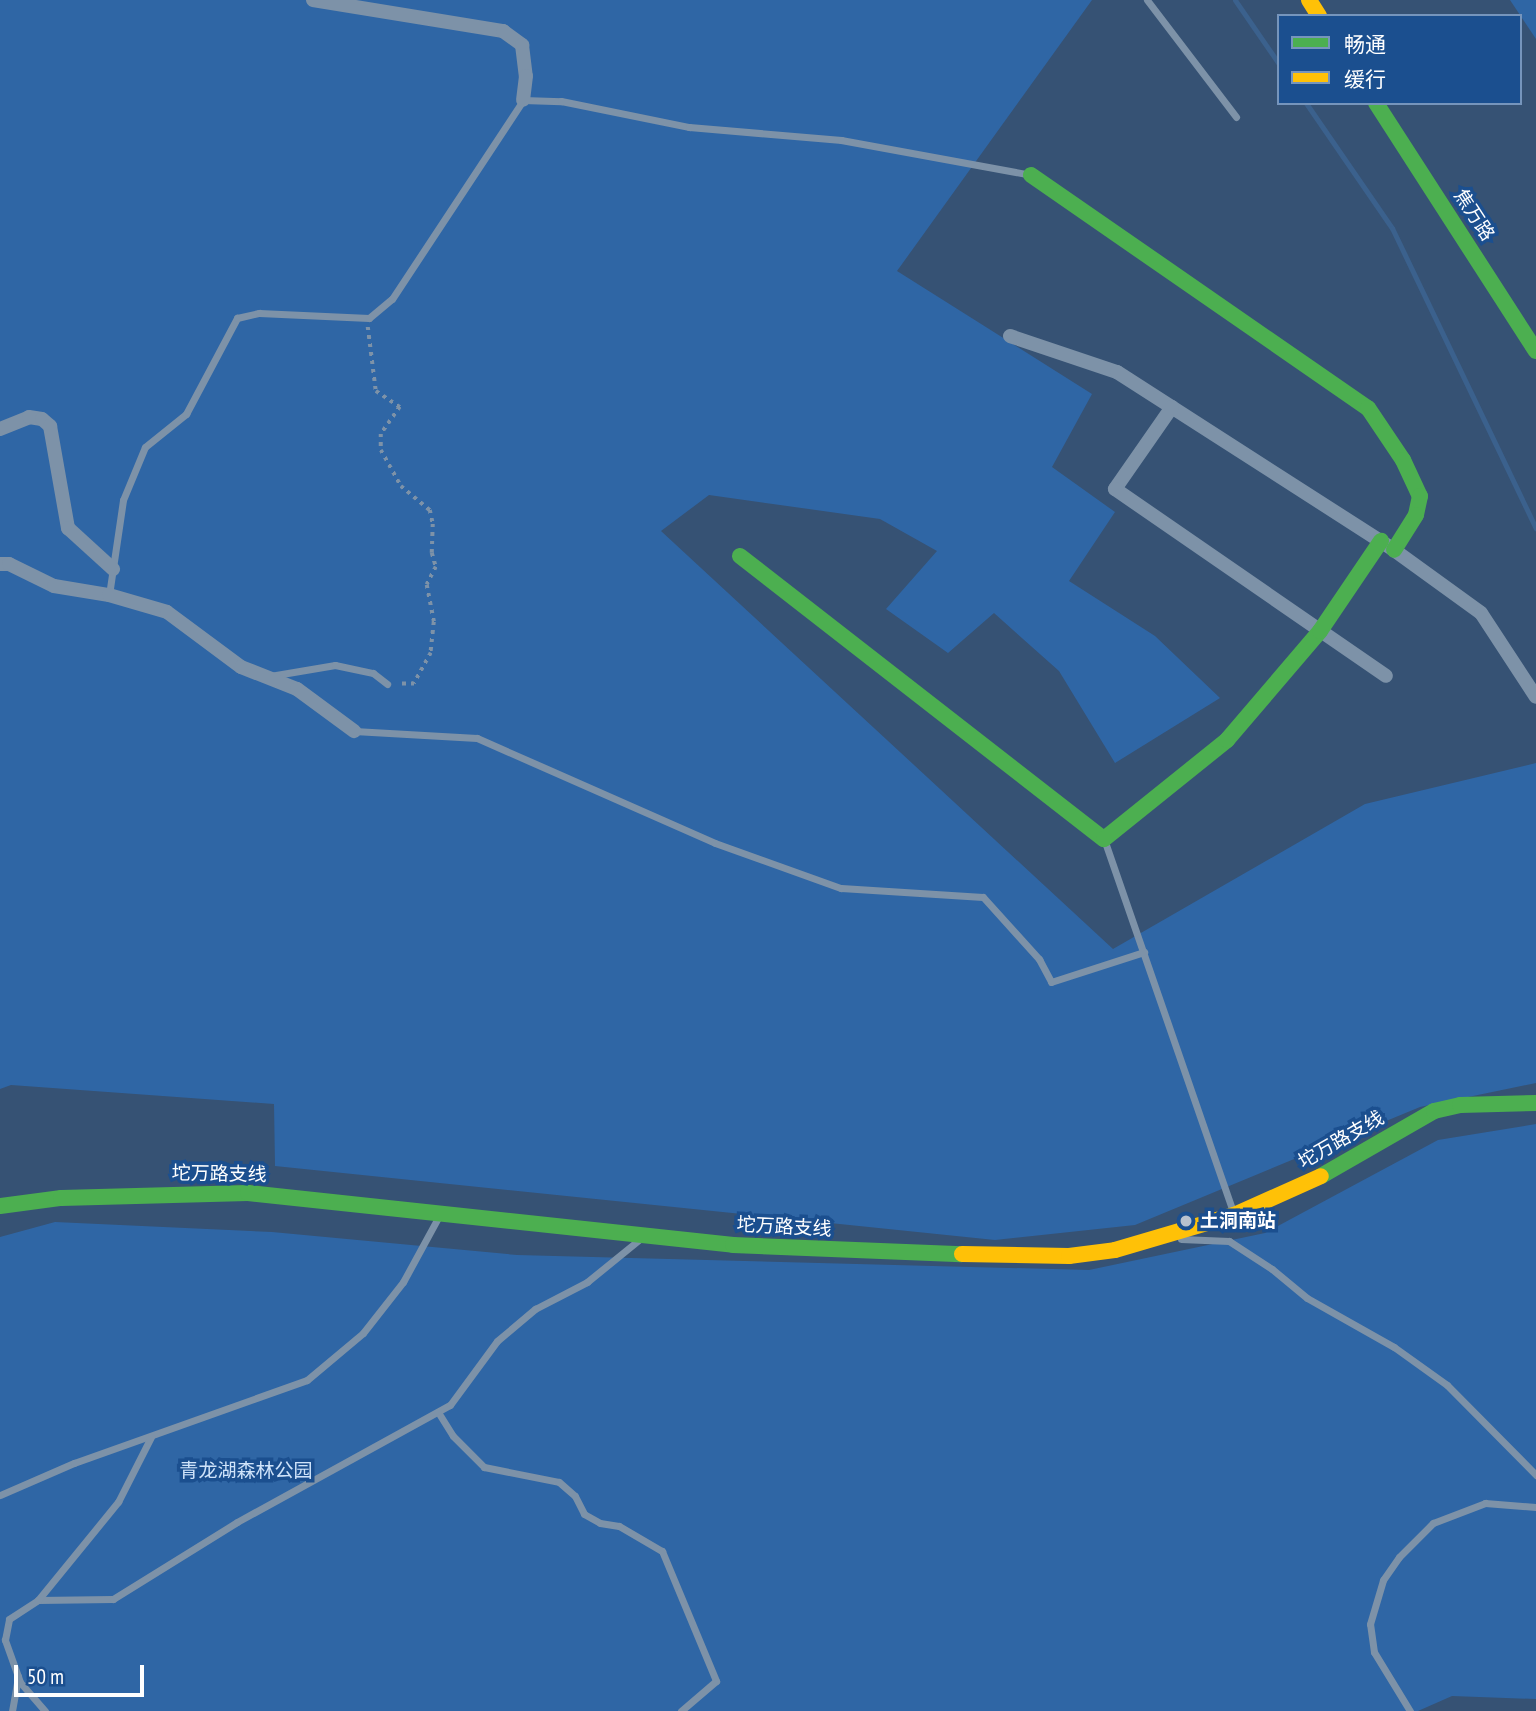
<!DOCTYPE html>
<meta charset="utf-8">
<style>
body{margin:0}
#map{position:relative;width:1536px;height:1711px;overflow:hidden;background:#365274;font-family:"PT Sans Narrow","Noto Sans SC",sans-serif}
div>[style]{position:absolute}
.green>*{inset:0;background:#2f66a5}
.stream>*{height:5px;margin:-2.5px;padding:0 2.5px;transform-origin:2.5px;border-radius:2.5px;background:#3b618d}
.path>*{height:3.5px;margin-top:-1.75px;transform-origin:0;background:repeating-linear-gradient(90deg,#7d92a8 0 3.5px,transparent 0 8.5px)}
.lane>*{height:7px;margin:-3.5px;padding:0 3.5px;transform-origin:3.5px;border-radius:3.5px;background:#7d92a8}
.street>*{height:14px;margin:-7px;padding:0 7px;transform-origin:7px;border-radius:7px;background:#7d92a8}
.fast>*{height:16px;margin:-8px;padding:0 8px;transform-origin:8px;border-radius:8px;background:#4caf50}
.slow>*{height:16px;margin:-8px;padding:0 8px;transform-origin:8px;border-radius:8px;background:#ffc107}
.dots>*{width:19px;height:19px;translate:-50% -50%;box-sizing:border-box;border:4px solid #1b4f8f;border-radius:50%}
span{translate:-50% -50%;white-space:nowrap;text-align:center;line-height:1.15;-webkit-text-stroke:7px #1b4f8f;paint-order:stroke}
.street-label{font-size:19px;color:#fff}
.poi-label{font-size:19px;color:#fff;font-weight:700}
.left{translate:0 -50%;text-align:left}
.park-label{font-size:19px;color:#cfe3fa}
.legend{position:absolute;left:1277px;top:14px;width:245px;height:91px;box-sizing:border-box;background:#1b4f8f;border:2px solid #7695bc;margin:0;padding:9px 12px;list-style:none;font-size:21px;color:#fff}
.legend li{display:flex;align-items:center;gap:14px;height:35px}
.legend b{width:35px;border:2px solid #7695bc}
.scale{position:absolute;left:14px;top:1665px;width:130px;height:32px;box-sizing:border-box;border:4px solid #fff;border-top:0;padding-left:9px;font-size:21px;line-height:24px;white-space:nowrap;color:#fff;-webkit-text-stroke:5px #1b4f8f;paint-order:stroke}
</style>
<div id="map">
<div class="green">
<div style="clip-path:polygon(0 0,1092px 0,897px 271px,1092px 394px,1052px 467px,1115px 512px,1069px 581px,1155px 636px,1220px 698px,1115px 763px,1059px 671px,994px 613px,948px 653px,886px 609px,937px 551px,880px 519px,709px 495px,661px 531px,1113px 949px,1365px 804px,1536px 763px,1536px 1083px,1420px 1107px,1135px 1225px,995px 1240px,275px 1166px,274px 1104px,11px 1085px,0 1089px)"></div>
<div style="clip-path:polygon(1510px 0,1536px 0,1536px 39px)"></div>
<div style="clip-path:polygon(1536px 1124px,1536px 1699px,1452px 1696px,1418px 1711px,0 1711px,0 1237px,55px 1222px,272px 1232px,517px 1255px,1089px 1270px,1265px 1233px,1438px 1140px)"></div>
</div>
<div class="stream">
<div style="left:1235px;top:0;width:78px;rotate:55.5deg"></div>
<div style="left:1306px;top:103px;width:152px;rotate:55.5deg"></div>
<div style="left:1392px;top:228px;width:333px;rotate:64.4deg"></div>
</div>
<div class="path">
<div style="left:368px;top:327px;width:64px;rotate:82.9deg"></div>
<div style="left:376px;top:391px;width:29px;rotate:34deg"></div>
<div style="left:400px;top:407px;width:33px;rotate:125deg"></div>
<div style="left:381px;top:434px;width:16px;rotate:90deg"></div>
<div style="left:381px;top:450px;width:41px;rotate:60.9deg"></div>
<div style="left:401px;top:486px;width:38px;rotate:40deg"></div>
<div style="left:430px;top:510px;width:14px;rotate:78deg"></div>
<div style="left:433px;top:524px;width:29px;rotate:92deg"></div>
<div style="left:432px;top:553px;width:15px;rotate:74deg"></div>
<div style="left:436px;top:567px;width:20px;rotate:117deg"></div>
<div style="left:427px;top:585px;width:38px;rotate:79deg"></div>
<div style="left:434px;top:622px;width:31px;rotate:96deg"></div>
<div style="left:431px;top:653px;width:35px;rotate:119deg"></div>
<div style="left:414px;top:684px;width:16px;rotate:180deg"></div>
</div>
<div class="lane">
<div style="left:1147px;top:0;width:147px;rotate:52.7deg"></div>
<div style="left:109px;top:595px;width:96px;rotate:-81.6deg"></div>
<div style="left:123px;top:500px;width:57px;rotate:-67.5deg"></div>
<div style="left:145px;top:447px;width:53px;rotate:-38.8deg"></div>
<div style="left:186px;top:414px;width:109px;rotate:-62deg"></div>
<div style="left:237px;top:318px;width:23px;rotate:-13deg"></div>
<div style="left:259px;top:313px;width:110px;rotate:2.6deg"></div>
<div style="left:369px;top:318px;width:30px;rotate:-40deg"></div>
<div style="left:392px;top:299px;width:238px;rotate:-56.6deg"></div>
<div style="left:523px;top:100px;width:38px;rotate:2deg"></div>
<div style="left:561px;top:101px;width:131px;rotate:11.5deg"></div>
<div style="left:689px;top:127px;width:153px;rotate:4.9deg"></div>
<div style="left:841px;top:140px;width:193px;rotate:10.4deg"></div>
<div style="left:270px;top:676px;width:66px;rotate:-9.6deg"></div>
<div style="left:335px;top:665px;width:39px;rotate:12deg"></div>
<div style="left:373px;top:673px;width:18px;rotate:38deg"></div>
<div style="left:354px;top:731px;width:123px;rotate:3.3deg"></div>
<div style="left:477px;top:738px;width:260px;rotate:23.8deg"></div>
<div style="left:715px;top:843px;width:134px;rotate:19.7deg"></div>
<div style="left:841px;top:888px;width:142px;rotate:3.6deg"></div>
<div style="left:983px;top:897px;width:84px;rotate:47.9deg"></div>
<div style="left:1039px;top:959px;width:26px;rotate:62deg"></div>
<div style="left:1051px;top:982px;width:98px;rotate:-17.9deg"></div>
<div style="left:1105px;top:842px;width:394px;rotate:70.9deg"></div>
<div style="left:1181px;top:1239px;width:48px;rotate:2.4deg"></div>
<div style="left:1229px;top:1241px;width:51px;rotate:33.1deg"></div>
<div style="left:1272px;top:1269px;width:45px;rotate:39.6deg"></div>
<div style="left:1307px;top:1298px;width:100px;rotate:29.4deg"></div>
<div style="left:1394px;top:1347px;width:65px;rotate:35.6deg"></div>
<div style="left:1447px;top:1385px;width:127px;rotate:45.3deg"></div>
<div style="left:438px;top:1412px;width:28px;rotate:58deg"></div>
<div style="left:453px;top:1436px;width:44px;rotate:45deg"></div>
<div style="left:484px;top:1467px;width:76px;rotate:11.3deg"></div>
<div style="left:559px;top:1482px;width:21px;rotate:41deg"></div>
<div style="left:575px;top:1496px;width:20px;rotate:63deg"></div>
<div style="left:584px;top:1514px;width:18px;rotate:29deg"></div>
<div style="left:600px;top:1523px;width:19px;rotate:9deg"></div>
<div style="left:619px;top:1526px;width:50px;rotate:30.2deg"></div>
<div style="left:662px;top:1551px;width:141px;rotate:67.4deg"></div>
<div style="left:716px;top:1681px;width:46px;rotate:139.4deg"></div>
<div style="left:0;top:1495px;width:81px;rotate:-23.4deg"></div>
<div style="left:74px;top:1463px;width:247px;rotate:-19.6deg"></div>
<div style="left:307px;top:1380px;width:73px;rotate:-40deg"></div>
<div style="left:363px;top:1333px;width:65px;rotate:-51.9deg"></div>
<div style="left:403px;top:1282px;width:75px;rotate:-61.4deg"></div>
<div style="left:38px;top:1600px;width:75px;rotate:-0.8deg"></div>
<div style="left:113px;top:1599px;width:146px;rotate:-31.8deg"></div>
<div style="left:237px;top:1522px;width:243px;rotate:-28.8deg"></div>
<div style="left:450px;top:1405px;width:79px;rotate:-53.7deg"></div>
<div style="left:497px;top:1341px;width:50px;rotate:-40.1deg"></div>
<div style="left:535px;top:1309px;width:59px;rotate:-27.4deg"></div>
<div style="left:587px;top:1282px;width:68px;rotate:-39.1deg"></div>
<div style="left:12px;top:1711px;width:35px;rotate:-80deg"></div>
<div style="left:45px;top:1711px;width:38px;rotate:-131deg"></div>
<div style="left:20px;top:1682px;width:45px;rotate:-109.7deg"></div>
<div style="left:5px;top:1640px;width:21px;rotate:-79deg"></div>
<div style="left:9px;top:1619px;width:35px;rotate:-33deg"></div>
<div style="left:38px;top:1600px;width:127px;rotate:-50.8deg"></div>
<div style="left:118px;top:1502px;width:73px;rotate:-63.1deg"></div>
<div style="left:1410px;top:1711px;width:69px;rotate:-121.4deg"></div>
<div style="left:1374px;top:1652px;width:28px;rotate:-98deg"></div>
<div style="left:1370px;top:1624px;width:46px;rotate:-73.5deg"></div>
<div style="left:1383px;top:1580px;width:28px;rotate:-55deg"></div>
<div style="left:1399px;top:1557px;width:48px;rotate:-45deg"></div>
<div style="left:1433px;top:1523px;width:56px;rotate:-21deg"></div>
<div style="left:1485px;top:1503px;width:51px;rotate:4.5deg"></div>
</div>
<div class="street">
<div style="left:313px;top:0;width:193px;rotate:9.3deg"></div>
<div style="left:503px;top:31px;width:24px;rotate:36deg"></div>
<div style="left:522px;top:45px;width:31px;rotate:83deg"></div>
<div style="left:526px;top:76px;width:24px;rotate:97deg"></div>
<div style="left:1010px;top:336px;width:113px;rotate:18.6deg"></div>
<div style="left:1117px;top:372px;width:329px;rotate:32.7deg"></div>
<div style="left:1394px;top:550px;width:107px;rotate:35.9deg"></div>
<div style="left:1481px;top:613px;width:100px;rotate:56.8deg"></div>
<div style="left:1172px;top:407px;width:100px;rotate:124.8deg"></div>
<div style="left:1115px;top:489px;width:329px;rotate:34.6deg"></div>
<div style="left:0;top:429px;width:31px;rotate:-22deg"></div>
<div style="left:29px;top:417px;width:13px;rotate:9deg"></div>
<div style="left:42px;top:419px;width:11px;rotate:41deg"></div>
<div style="left:50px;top:426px;width:104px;rotate:80deg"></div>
<div style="left:68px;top:528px;width:61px;rotate:42.3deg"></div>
<div style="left:0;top:564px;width:9px"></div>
<div style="left:9px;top:564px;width:50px;rotate:26.1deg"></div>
<div style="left:54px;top:586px;width:56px;rotate:9.3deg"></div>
<div style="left:109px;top:595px;width:60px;rotate:16.3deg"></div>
<div style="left:167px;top:612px;width:92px;rotate:36.6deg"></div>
<div style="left:241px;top:667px;width:60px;rotate:21.4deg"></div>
<div style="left:297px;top:689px;width:71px;rotate:36.4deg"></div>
</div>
<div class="fast">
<div style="left:1376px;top:103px;width:295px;rotate:57.2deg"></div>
<div style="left:1031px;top:175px;width:410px;rotate:34.7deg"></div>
<div style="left:1368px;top:408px;width:63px;rotate:56.1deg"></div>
<div style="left:1403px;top:460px;width:40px;rotate:65deg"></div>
<div style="left:1420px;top:496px;width:19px;rotate:102deg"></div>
<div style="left:1416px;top:515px;width:41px;rotate:122.2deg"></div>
<div style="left:740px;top:556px;width:461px;rotate:37.9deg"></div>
<div style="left:1104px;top:839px;width:158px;rotate:-38.8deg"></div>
<div style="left:1227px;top:740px;width:143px;rotate:-49.5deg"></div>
<div style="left:1320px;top:631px;width:109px;rotate:-55.9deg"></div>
<div style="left:1321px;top:1176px;width:130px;rotate:-29.9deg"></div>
<div style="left:1434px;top:1111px;width:27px;rotate:-13deg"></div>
<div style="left:1460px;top:1105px;width:76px;rotate:-1.5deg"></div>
<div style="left:0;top:1206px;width:62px;rotate:-7.5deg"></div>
<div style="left:61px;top:1198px;width:187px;rotate:-1.5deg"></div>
<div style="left:248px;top:1193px;width:488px;rotate:6.1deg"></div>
<div style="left:733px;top:1245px;width:229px;rotate:2.3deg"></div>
</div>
<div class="slow">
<div style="left:1309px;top:0;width:19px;rotate:58deg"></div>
<div style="left:962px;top:1254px;width:107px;rotate:1.1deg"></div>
<div style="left:1069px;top:1256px;width:46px;rotate:-7.4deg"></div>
<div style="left:1115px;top:1250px;width:124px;rotate:-16.4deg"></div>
<div style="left:1234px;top:1215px;width:95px;rotate:-24.1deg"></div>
</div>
<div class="dots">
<div style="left:1186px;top:1221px;background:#b9c2ce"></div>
</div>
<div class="street-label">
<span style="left:1474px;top:215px;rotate:57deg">焦万路</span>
<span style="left:1341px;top:1140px;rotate:-30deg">坨万路支线</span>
<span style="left:219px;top:1174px;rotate:1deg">坨万路支线</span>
<span style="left:784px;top:1227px;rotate:3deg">坨万路支线</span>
</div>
<div class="poi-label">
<span class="left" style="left:1200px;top:1221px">土洞南站</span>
</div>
<div class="park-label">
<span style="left:246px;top:1471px">青龙湖森林公园</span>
</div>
<ul class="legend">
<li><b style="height:9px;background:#4caf50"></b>畅通</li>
<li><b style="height:9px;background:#ffc107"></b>缓行</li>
</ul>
<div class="scale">50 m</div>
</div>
